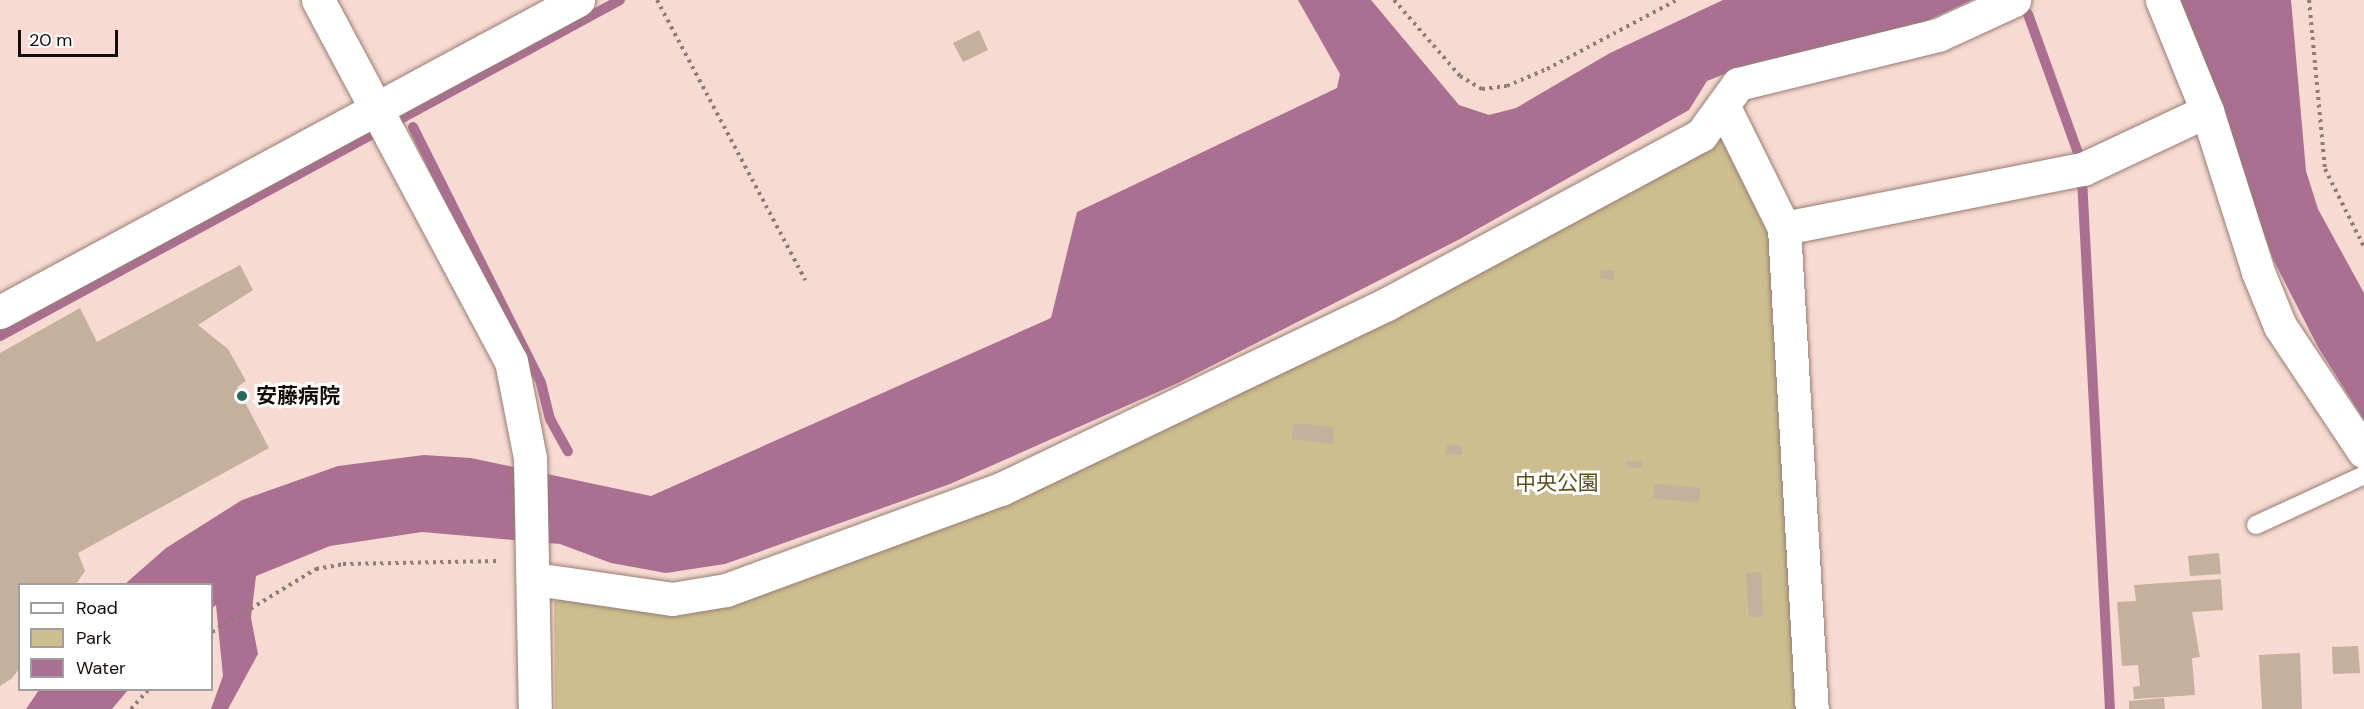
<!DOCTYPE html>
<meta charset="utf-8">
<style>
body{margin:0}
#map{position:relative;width:2364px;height:709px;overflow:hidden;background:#f7dad1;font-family:"DM Sans","Noto Sans JP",sans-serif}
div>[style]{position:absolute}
.green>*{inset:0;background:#ccbe8e}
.water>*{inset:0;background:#ab6f92}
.stream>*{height:10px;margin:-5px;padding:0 5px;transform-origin:5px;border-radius:5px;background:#ab6f92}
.building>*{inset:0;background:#c4b09d}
.path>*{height:4px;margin-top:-2px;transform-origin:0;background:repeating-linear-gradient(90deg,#907c76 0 3px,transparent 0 7.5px)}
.roads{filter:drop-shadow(0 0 2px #977d75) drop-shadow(0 0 2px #977d75)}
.lane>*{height:18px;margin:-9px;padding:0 9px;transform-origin:9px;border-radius:9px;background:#fff}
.street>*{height:33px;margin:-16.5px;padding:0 16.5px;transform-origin:16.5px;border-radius:16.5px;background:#fff}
.secondary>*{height:33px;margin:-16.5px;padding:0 16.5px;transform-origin:16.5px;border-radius:16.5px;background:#fff}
.dots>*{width:16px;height:16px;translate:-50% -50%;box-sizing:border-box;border:3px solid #fff;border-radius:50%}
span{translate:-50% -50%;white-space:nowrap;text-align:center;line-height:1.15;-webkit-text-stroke:6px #fff;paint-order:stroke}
.poi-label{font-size:21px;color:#150c09;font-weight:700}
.left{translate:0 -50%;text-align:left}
.park-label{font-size:21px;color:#5d4f1c}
.legend{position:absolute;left:18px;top:583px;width:195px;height:108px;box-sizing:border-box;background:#fff;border:2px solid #a19e9d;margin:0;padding:8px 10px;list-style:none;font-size:18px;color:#150c09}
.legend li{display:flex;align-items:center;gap:12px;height:30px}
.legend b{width:30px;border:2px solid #a19e9d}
.scale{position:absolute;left:18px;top:30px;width:100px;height:27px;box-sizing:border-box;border:3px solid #150c09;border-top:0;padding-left:8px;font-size:18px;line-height:21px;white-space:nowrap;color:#150c09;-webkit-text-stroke:4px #fff;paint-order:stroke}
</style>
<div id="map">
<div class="green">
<div style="clip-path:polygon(1713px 138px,1727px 141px,1770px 229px,1800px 709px,555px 709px,554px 602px,565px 595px,729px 601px)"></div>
</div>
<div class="water">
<div style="clip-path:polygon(1298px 0,1371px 0,1459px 105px,1489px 115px,1516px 108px,1610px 53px,1723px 0,1972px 0,1918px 25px,1747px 65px,1707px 81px,1689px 110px,1460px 239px,1178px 383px,950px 484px,725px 564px,666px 573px,611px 563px,560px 544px,422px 532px,330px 546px,256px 576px,251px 618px,258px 654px,228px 709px,211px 709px,223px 676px,216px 605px,212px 608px,212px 584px,125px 584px,166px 548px,242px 500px,338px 466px,424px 455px,471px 458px,651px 496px,1051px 318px,1077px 212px,1337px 88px,1340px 74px)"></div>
<div style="clip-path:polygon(2180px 0,2291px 0,2306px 171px,2318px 209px,2364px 293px,2364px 420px,2318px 347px,2273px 259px)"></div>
<div style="clip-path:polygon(39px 690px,128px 690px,112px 709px,26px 709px)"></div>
</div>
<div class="stream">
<div style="left:2028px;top:14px;width:151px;rotate:70.2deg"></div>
<div style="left:413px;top:127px;width:286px;rotate:63.4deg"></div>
<div style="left:541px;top:383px;width:37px;rotate:76deg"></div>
<div style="left:550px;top:419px;width:37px;rotate:61deg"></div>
<div style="left:2082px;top:179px;width:531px;rotate:86.98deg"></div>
<div style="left:0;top:336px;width:705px;rotate:-28.45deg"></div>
</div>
<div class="building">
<div style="clip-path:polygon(979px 30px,988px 50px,963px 62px,953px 43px)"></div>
<div style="clip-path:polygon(240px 265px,253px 290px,198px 325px,228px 349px,246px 381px,237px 387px,269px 448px,78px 553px,85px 571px,76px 584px,20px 584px,20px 668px,11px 679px,0 686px,0 353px,80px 308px,97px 342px)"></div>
<div style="clip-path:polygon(1601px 270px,1614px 270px,1614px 280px,1600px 279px)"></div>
<div style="clip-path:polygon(1293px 423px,1334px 427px,1333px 444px,1292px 439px)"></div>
<div style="clip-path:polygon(1447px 445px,1462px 446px,1462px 455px,1446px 454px)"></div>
<div style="clip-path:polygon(1627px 461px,1642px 462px,1642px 468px,1627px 467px)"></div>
<div style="clip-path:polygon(1655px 484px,1700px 488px,1699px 503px,1653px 498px)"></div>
<div style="clip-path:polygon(2219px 553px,2221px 574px,2190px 576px,2188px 556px)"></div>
<div style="clip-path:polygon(1761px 572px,1763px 616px,1749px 617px,1746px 573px)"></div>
<div style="clip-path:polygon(2221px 579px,2223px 610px,2192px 612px,2200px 657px,2192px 658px,2195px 695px,2134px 699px,2133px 687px,2140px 686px,2138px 665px,2122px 666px,2117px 602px,2136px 601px,2134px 585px)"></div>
<div style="clip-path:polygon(2358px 646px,2360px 673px,2333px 674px,2332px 647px)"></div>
<div style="clip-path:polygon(2300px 653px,2302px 709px,2262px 709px,2259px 655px)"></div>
<div style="clip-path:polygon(2164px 698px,2165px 709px,2129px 709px,2129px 701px)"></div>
</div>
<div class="path">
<div style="left:657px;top:0;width:317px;rotate:62.1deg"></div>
<div style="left:1394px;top:0;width:101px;rotate:49deg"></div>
<div style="left:1460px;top:76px;width:26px;rotate:31deg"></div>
<div style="left:1482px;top:89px;width:25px;rotate:-7deg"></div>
<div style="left:1507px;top:86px;width:43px;rotate:-23deg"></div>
<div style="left:1547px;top:69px;width:147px;rotate:-28deg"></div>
<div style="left:2309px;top:0;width:170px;rotate:84.6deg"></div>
<div style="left:2325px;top:169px;width:87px;rotate:63.4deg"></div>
<div style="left:212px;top:632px;width:122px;rotate:-31.2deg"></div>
<div style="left:316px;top:569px;width:27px;rotate:-10deg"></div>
<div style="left:343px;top:564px;width:156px;rotate:-1.1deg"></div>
<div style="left:131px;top:709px;width:25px;rotate:-48deg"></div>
</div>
<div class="roads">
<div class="lane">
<div style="left:2256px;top:525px;width:119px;rotate:-24.8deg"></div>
</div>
<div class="street">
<div style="left:2162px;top:0;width:120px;rotate:67.9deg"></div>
<div style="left:1723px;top:105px;width:137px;rotate:63.6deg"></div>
<div style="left:1784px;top:228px;width:482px;rotate:86.7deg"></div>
<div style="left:1784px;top:228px;width:305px;rotate:-11.2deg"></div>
<div style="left:2083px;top:169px;width:137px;rotate:-25.1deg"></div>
<div style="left:2207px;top:111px;width:169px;rotate:72.4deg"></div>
<div style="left:2258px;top:272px;width:58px;rotate:67.8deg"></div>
<div style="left:2280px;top:326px;width:151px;rotate:56.3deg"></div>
<div style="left:0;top:312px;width:657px;rotate:-28.36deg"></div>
<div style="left:535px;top:579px;width:138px;rotate:8.3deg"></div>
<div style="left:672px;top:599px;width:55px;rotate:-9.5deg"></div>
<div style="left:726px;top:590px;width:293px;rotate:-20.2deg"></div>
<div style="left:1001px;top:489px;width:428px;rotate:-25.6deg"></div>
<div style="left:1387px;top:304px;width:357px;rotate:-28.3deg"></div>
<div style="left:1701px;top:135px;width:63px;rotate:-54deg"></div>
<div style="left:1738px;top:84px;width:206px;rotate:-13.8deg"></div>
<div style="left:1938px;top:35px;width:84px;rotate:-24.7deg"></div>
</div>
<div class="secondary">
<div style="left:318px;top:0;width:409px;rotate:61.9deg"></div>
<div style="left:511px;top:361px;width:99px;rotate:78.9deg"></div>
<div style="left:530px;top:458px;width:251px;rotate:88.9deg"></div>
</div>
</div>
<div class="dots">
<div style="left:242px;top:396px;background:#26695a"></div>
</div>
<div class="poi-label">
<span class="left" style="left:256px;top:396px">安藤病院</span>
</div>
<div class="park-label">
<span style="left:1557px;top:483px">中央公園</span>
</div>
<ul class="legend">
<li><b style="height:8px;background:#fff"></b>Road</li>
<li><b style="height:16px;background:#ccbe8e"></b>Park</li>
<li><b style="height:16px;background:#ab6f92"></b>Water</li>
</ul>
<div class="scale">20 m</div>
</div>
